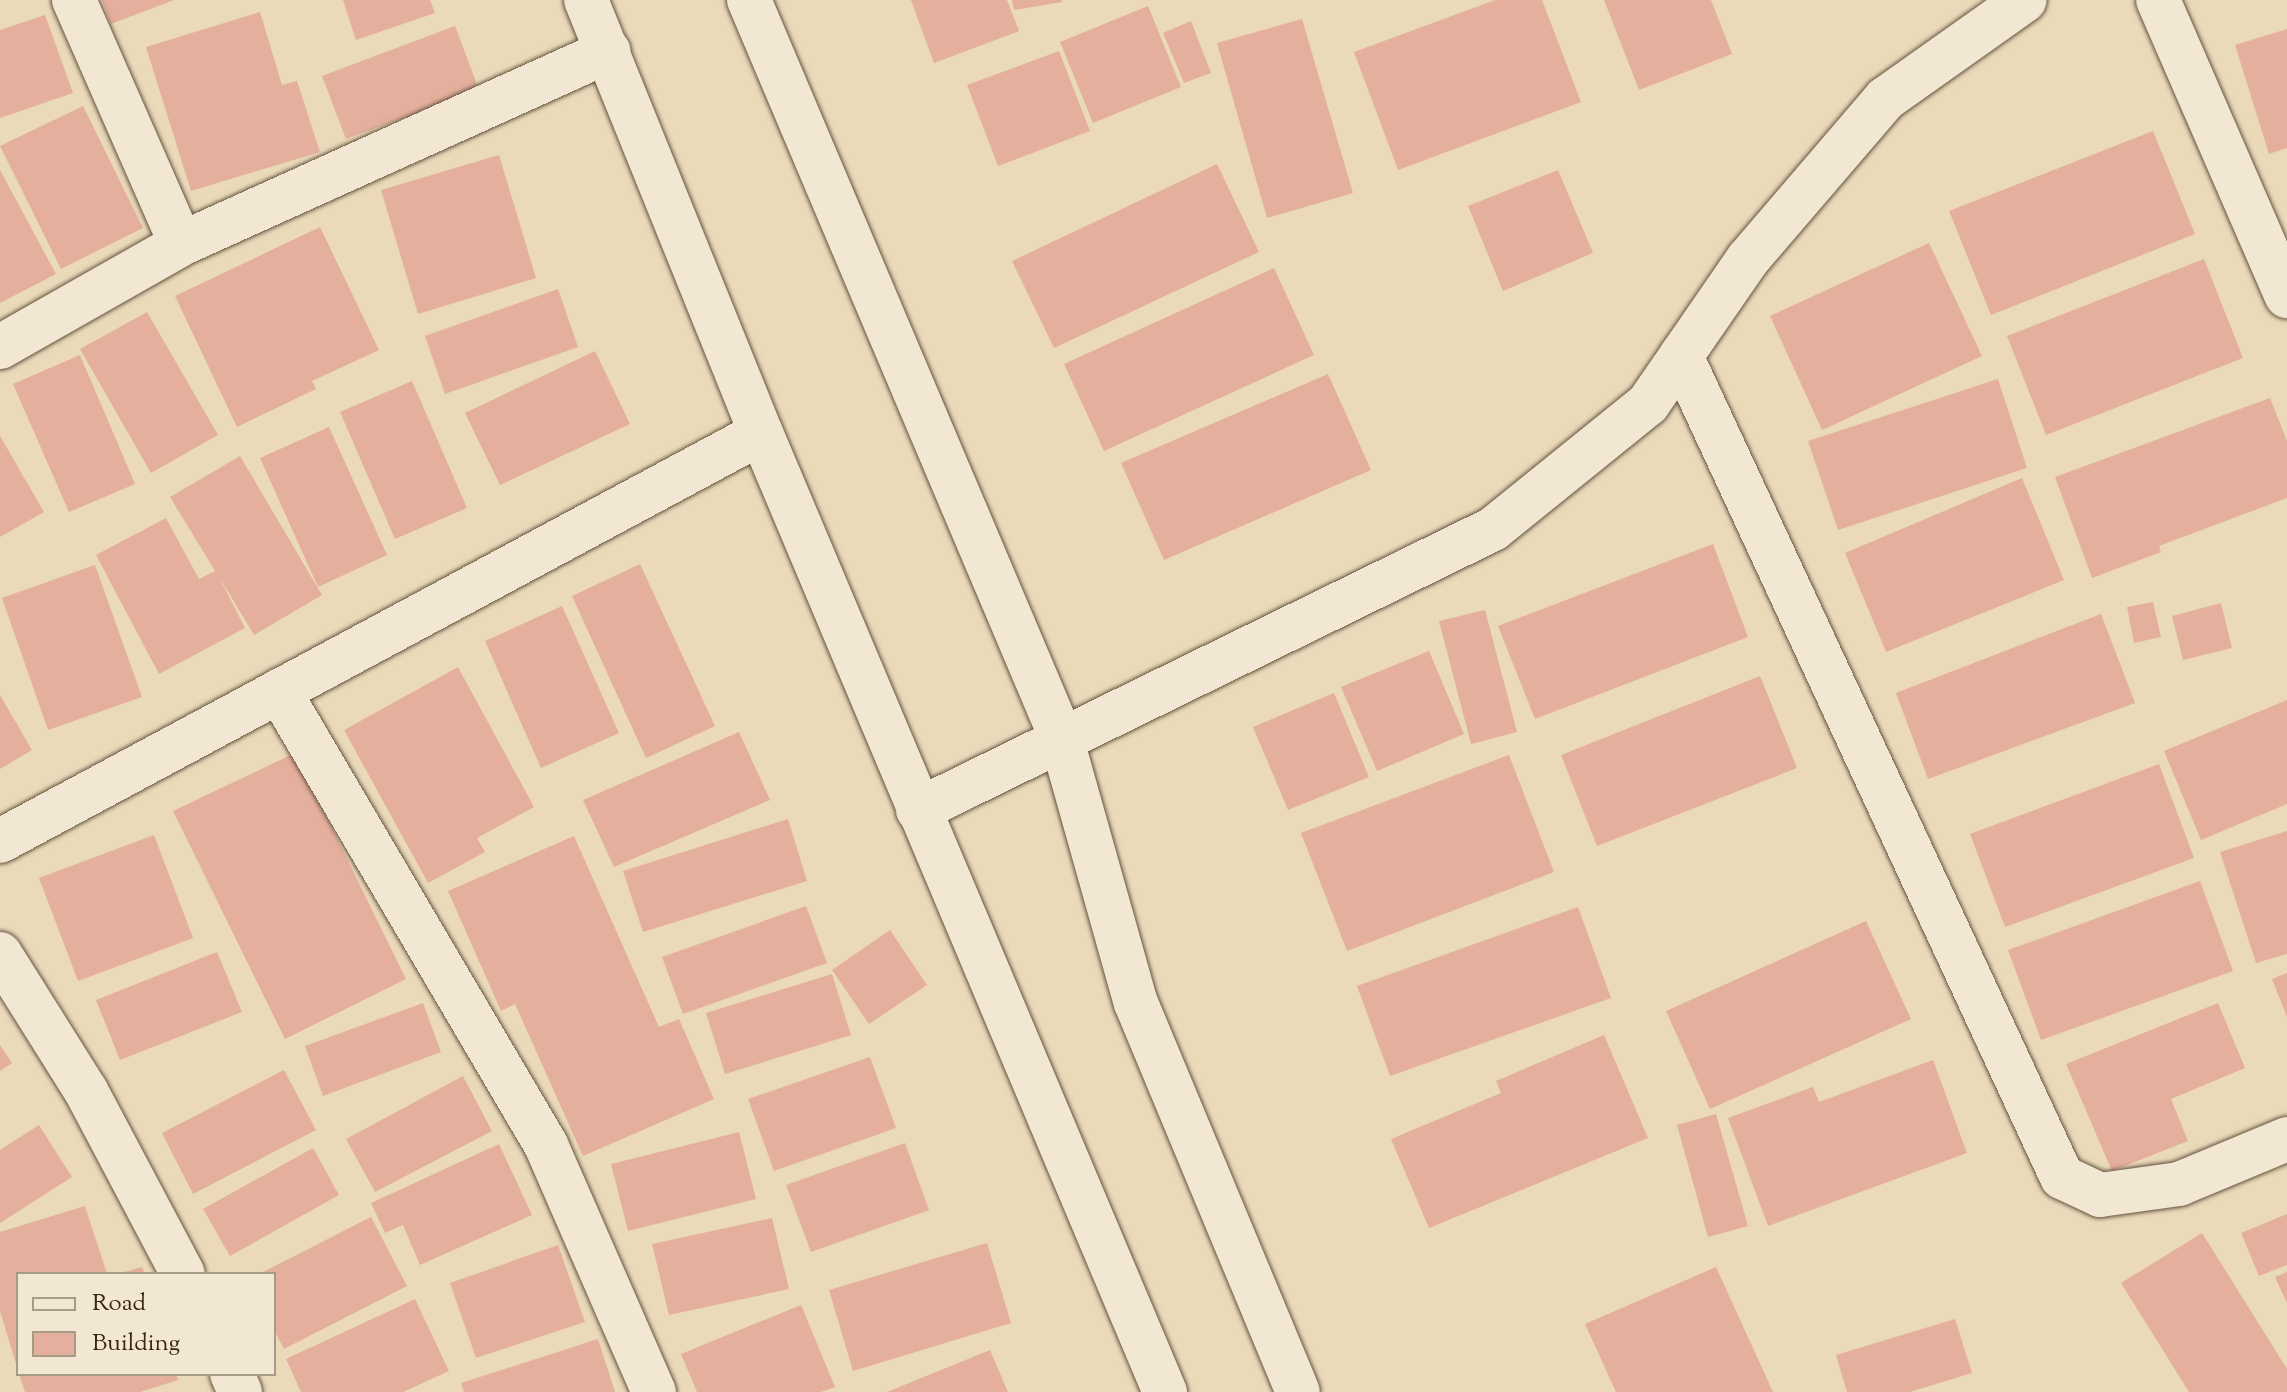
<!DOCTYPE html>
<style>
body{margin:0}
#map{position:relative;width:2287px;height:1392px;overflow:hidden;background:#eadaba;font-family:"Sorts Mill Goudy",serif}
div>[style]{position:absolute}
.building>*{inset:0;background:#e4af9d}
.roads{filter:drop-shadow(0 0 2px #65533f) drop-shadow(0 0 2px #65533f)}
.minor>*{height:44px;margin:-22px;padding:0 22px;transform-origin:22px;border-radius:22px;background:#f1e7d2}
span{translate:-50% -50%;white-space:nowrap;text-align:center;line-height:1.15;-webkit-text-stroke:8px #f1e7d2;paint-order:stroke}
.legend{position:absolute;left:16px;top:1272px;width:260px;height:104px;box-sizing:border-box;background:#f1e7d2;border:2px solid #a79a87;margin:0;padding:10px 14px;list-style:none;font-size:24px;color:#392616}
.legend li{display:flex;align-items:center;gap:16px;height:40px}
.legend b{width:40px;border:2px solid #a79a87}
</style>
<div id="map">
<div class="building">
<div style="clip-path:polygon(102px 0,174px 0,111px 24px)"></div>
<div style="clip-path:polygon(343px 0,430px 0,435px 13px,356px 40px)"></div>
<div style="clip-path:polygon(911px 0,1007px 0,1019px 31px,934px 63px)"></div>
<div style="clip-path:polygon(1012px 0,1062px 0,1062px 2px,1014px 10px)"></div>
<div style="clip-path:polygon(1495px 0,1542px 0,1581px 102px,1398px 170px,1354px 52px)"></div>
<div style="clip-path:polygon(1604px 0,1711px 0,1732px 54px,1639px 90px)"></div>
<div style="clip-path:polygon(1148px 6px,1181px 87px,1093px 123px,1060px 42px)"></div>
<div style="clip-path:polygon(260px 12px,282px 85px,297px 81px,320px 152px,191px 191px,146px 47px)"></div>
<div style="clip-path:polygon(45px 15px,73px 93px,0 118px,0 30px)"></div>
<div style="clip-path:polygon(1302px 19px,1353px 193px,1267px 218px,1217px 43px)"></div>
<div style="clip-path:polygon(1191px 21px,1211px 73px,1184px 83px,1163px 33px)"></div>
<div style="clip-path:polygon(455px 26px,479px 90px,346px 139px,322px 76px)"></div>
<div style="clip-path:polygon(2287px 29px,2287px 148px,2269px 154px,2235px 45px)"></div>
<div style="clip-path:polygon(1059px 51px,1090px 131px,998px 166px,967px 85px)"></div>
<div style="clip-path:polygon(83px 106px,143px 228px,61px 269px,0 146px)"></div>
<div style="clip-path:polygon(2153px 131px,2195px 234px,1991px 315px,1949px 211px)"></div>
<div style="clip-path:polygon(499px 155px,536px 278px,418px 314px,381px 190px)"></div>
<div style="clip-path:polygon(1217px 164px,1259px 252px,1054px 348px,1012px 261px)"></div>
<div style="clip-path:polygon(0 170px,56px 274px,0 303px)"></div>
<div style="clip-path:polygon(1558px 170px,1593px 253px,1503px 291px,1468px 206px)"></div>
<div style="clip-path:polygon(320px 227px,379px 350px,312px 381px,316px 389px,237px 427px,175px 296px)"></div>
<div style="clip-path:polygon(1929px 243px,1982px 356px,1822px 430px,1770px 316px)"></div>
<div style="clip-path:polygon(2204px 259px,2243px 358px,2046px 435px,2007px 336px)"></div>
<div style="clip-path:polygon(1274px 268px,1314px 355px,1104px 451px,1064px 364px)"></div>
<div style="clip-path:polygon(558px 289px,578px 347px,445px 394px,425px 336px)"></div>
<div style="clip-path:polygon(147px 312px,218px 435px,151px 473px,80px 349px)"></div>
<div style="clip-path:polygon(595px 351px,630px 424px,500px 485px,465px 413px)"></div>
<div style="clip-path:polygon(80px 355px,135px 484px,69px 512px,13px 384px)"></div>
<div style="clip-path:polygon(1328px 374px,1371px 470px,1164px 560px,1121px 463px)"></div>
<div style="clip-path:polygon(1998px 379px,2027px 468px,1838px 530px,1808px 441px)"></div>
<div style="clip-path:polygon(412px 381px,467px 508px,395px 539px,340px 412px)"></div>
<div style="clip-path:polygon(2270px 398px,2287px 441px,2287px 498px,2159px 546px,2161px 552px,2092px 578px,2055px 477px)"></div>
<div style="clip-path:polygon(329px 427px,387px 555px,318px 587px,260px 458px)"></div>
<div style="clip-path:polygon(0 436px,44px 512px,0 537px)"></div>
<div style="clip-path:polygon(240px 456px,322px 595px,254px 635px,218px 575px,245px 628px,159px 674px,96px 555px,166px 518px,199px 579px,215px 571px,170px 497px)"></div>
<div style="clip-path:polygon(2022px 478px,2064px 580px,1886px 652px,1845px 553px)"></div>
<div style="clip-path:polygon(1713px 544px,1748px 637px,1535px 719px,1498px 626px)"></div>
<div style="clip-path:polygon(640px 564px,715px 726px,646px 758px,572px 596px)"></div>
<div style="clip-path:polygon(95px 565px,142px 697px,48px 730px,2px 598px)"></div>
<div style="clip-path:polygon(2153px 602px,2161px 637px,2134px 643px,2127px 607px)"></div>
<div style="clip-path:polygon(2221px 603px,2232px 648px,2183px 660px,2172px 616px)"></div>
<div style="clip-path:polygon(562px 606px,619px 733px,541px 768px,485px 641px)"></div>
<div style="clip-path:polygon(1485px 610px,1517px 732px,1471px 744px,1439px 621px)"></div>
<div style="clip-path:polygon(2101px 614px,2135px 703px,1928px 779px,1896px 693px)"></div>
<div style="clip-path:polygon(1429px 651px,1464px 734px,1377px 771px,1341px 687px)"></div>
<div style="clip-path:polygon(458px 667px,534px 807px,477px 838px,485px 852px,428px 883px,344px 730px)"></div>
<div style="clip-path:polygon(1760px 676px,1797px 768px,1597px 846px,1561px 755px)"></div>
<div style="clip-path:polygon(1334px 693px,1369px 777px,1288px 810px,1253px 727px)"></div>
<div style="clip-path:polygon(0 695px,32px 750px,0 769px)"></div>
<div style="clip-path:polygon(2287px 700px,2287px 804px,2201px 840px,2164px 751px)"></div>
<div style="clip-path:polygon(739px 732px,770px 800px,614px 867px,583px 800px)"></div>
<div style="clip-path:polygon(295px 753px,406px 979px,285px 1039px,173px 811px)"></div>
<div style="clip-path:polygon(1509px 755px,1554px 872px,1347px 951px,1301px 833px)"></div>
<div style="clip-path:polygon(2159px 764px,2194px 858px,2005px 927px,1970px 834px)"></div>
<div style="clip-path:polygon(788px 819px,807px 881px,643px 932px,623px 871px)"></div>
<div style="clip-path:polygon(2287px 831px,2287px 954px,2256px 963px,2220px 852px)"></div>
<div style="clip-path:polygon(154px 835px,193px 938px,78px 981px,39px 878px)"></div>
<div style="clip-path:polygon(574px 836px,659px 1027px,679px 1019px,714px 1099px,583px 1156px,515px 1004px,501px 1011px,448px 891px)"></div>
<div style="clip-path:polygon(2200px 881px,2233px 971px,2041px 1040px,2008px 950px)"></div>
<div style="clip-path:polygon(806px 906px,827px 963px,683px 1014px,662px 957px)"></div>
<div style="clip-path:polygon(1578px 907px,1611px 998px,1390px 1076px,1357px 986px)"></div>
<div style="clip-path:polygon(1866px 921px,1911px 1019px,1710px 1109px,1666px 1011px)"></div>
<div style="clip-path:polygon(890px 930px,927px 985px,869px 1024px,832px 970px)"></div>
<div style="clip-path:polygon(217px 952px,242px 1012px,120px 1060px,96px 1000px)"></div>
<div style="clip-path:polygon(2287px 973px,2287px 1017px,2272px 979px)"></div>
<div style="clip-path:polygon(832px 974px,851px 1035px,725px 1074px,706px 1013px)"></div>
<div style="clip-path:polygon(423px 1003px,441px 1052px,323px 1096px,305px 1046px)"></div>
<div style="clip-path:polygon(2218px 1003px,2245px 1068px,2171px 1099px,2188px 1141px,2112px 1171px,2066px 1064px)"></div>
<div style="clip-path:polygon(1604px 1035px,1648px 1138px,1429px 1228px,1391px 1139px,1501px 1093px,1496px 1081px)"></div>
<div style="clip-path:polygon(0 1045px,12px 1063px,0 1071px)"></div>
<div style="clip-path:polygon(870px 1057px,896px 1128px,774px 1171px,748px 1099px)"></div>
<div style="clip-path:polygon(1933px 1060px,1967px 1153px,1768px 1226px,1728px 1118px,1813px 1087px,1819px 1102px)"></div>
<div style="clip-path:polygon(284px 1070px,316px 1130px,193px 1194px,162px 1133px)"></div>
<div style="clip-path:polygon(463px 1076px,492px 1131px,375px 1192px,346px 1139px)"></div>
<div style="clip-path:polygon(1716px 1114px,1748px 1226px,1708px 1237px,1677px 1125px)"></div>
<div style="clip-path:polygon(39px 1125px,72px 1177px,0 1223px,0 1150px)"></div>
<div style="clip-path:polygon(739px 1132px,756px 1199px,628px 1231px,611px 1164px)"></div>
<div style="clip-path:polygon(905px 1143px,929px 1210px,811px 1252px,786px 1185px)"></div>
<div style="clip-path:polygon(499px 1144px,532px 1215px,420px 1265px,403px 1225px,385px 1233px,371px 1203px)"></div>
<div style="clip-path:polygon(313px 1148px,339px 1195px,230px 1256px,203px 1209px)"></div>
<div style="clip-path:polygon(85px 1206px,107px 1274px,18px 1274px,17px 1367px,0 1311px,0 1232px)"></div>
<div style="clip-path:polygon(2287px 1214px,2287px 1265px,2259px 1276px,2241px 1233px)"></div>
<div style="clip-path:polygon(371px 1217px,407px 1286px,284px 1349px,274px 1330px,274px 1274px,259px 1274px)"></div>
<div style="clip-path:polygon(772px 1218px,789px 1289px,669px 1315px,652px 1244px)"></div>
<div style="clip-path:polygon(2202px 1233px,2287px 1369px,2287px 1392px,2189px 1392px,2121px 1283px)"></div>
<div style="clip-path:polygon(987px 1243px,1011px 1323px,853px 1371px,829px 1290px)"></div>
<div style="clip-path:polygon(558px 1245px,585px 1322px,476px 1358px,450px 1283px)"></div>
<div style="clip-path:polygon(142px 1267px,145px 1274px,121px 1274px,121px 1273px)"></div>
<div style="clip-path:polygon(1716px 1267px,1773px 1392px,1616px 1392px,1585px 1324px)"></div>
<div style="clip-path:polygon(2287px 1272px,2287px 1303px,2275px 1277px)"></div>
<div style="clip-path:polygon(415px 1299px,449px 1371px,403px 1392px,301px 1392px,286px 1359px)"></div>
<div style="clip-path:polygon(801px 1305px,835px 1387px,821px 1392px,697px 1392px,681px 1354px)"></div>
<div style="clip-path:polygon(1955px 1319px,1972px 1373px,1910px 1392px,1847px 1392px,1836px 1355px)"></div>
<div style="clip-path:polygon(598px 1339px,615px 1392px,464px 1392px,461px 1383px)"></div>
<div style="clip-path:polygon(990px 1350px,1008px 1392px,887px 1392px)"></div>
<div style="clip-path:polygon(19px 1374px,176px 1374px,178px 1380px,140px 1392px,25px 1392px)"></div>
</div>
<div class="roads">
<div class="minor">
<div style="left:74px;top:0;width:266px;rotate:66.3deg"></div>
<div style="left:586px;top:0;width:467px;rotate:68deg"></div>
<div style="left:761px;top:433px;width:1041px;rotate:67.16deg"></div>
<div style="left:749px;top:0;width:800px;rotate:67.06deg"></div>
<div style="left:1061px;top:737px;width:276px;rotate:74.3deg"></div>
<div style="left:1136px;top:1003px;width:421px;rotate:67.4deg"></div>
<div style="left:2158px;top:0;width:323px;rotate:66.5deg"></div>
<div style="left:0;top:347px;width:208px;rotate:-29.6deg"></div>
<div style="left:181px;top:244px;width:469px;rotate:-24.3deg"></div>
<div style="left:1681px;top:356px;width:905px;rotate:65.11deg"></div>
<div style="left:2062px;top:1177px;width:42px;rotate:25.3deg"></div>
<div style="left:2100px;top:1195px;width:80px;rotate:-7.9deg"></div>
<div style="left:2179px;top:1184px;width:117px;rotate:-22.6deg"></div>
<div style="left:279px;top:691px;width:527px;rotate:59.54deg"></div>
<div style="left:546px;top:1145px;width:270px;rotate:66.4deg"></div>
<div style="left:918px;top:810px;width:640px;rotate:-26.04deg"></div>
<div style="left:1493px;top:529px;width:199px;rotate:-38.9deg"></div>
<div style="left:1648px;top:404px;width:176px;rotate:-55.4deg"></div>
<div style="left:1748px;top:259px;width:211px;rotate:-49.4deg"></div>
<div style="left:1885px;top:99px;width:171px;rotate:-35.3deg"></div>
<div style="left:0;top:841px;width:863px;rotate:-28.2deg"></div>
<div style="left:0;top:954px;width:162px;rotate:57.9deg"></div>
<div style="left:86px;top:1091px;width:207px;rotate:62.1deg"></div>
<div style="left:232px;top:1374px;width:20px;rotate:66deg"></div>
</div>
</div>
<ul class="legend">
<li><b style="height:10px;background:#f1e7d2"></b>Road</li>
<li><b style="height:22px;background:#e4af9d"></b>Building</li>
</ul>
</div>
